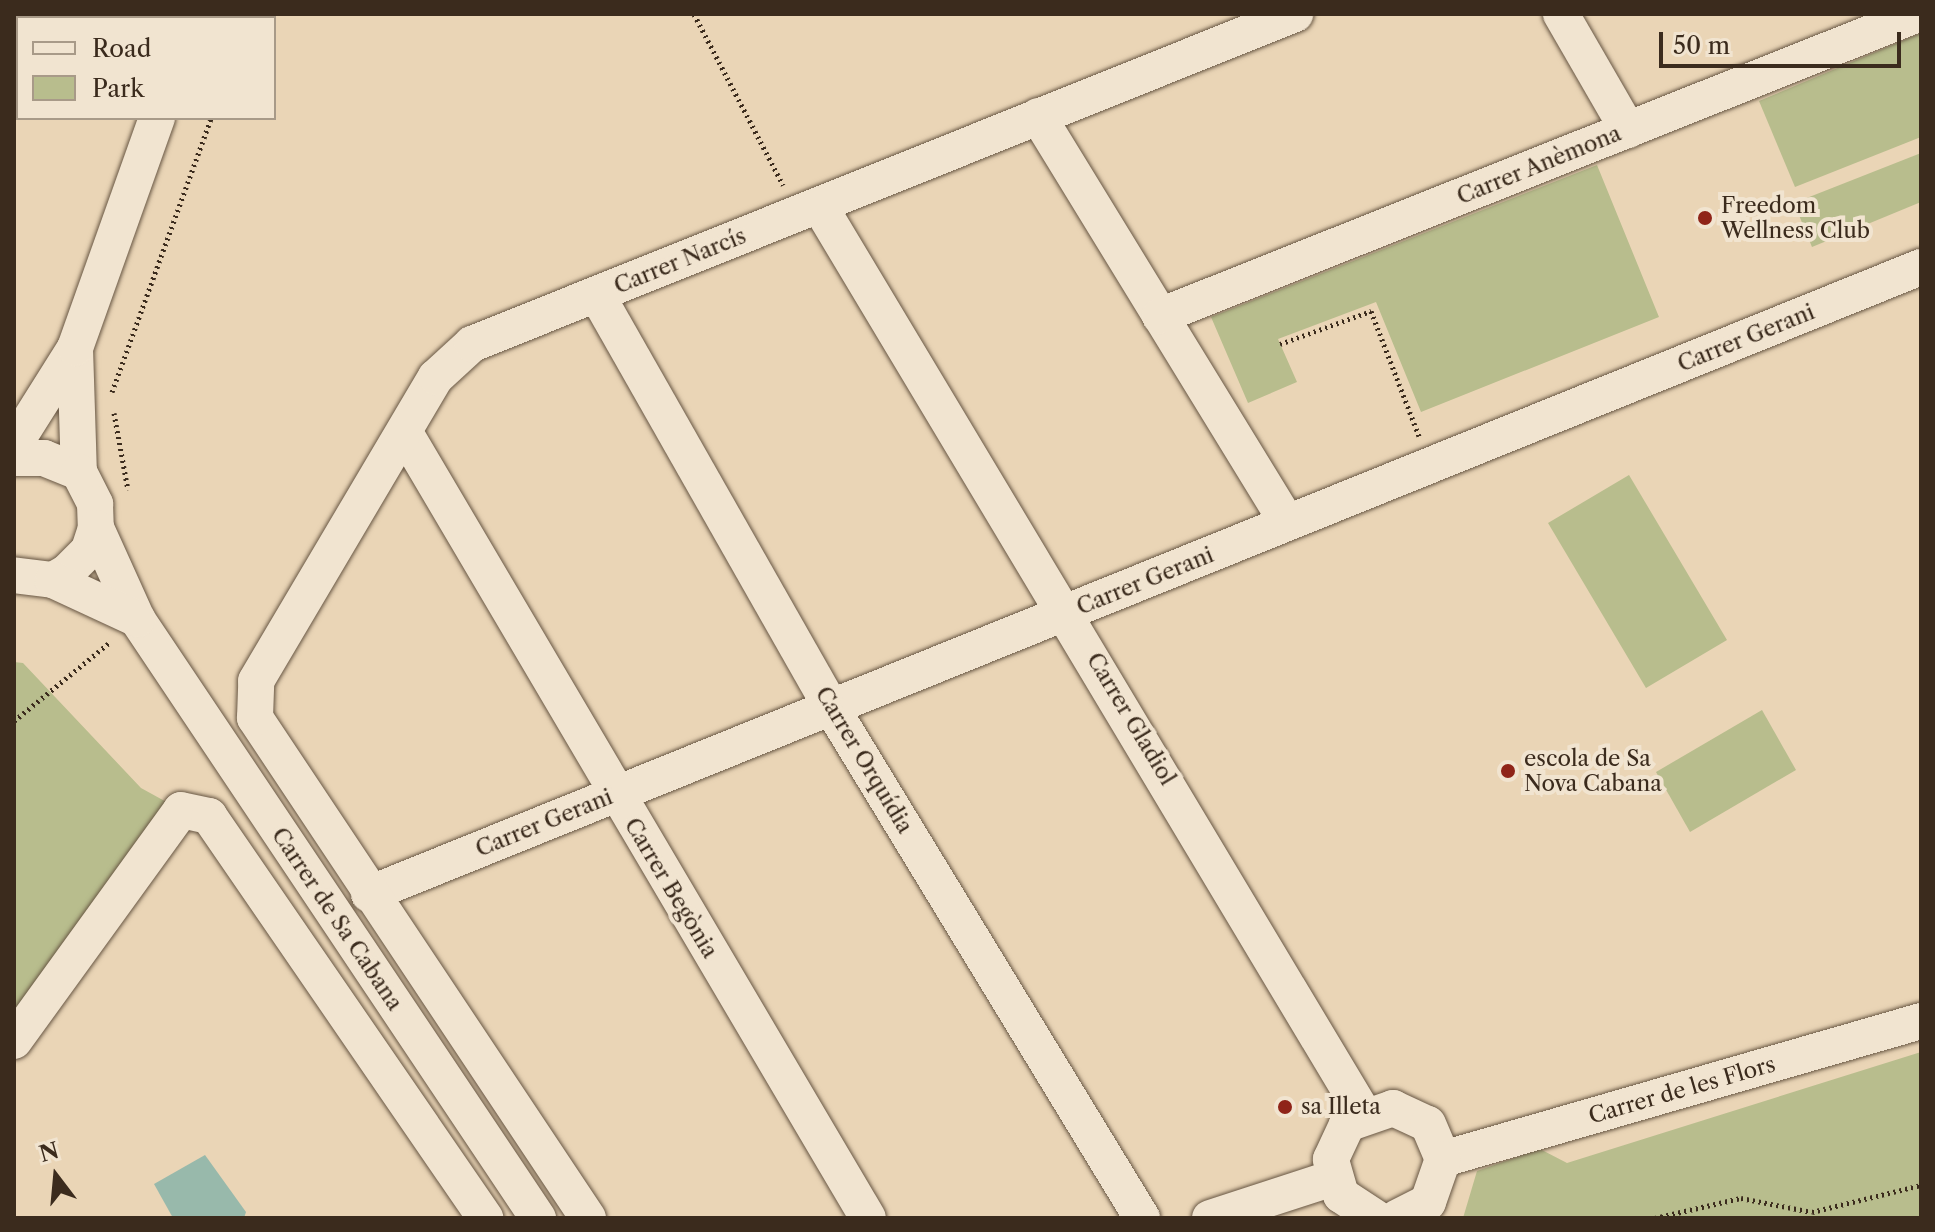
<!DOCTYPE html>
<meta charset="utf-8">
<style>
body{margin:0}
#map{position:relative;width:1935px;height:1232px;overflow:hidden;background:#ead5b6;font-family:"Libre Caslon Text",serif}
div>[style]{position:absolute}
.green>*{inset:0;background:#b8bd8d}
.water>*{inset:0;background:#98b9ab}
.path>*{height:5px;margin-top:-2.5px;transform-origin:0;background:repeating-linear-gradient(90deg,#3b2b1d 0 2px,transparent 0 6px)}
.roads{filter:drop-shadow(0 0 2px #675643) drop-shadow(0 0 2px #675643)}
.minor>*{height:36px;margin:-18px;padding:0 18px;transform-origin:18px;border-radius:18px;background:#f1e4d0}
.dots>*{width:22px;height:22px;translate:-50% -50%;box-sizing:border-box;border:4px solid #f1e4d0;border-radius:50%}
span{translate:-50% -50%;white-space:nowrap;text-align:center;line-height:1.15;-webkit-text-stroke:8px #f1e4d0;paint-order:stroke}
.street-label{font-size:22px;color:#3b2b1d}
.poi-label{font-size:22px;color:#3b2b1d}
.left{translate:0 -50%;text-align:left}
.frame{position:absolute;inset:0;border:16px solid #3b2b1d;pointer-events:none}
.legend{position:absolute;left:16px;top:16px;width:260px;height:104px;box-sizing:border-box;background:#f1e4d0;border:2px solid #a89a88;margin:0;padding:10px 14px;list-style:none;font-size:24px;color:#3b2b1d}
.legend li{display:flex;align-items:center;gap:16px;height:40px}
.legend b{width:40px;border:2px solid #a89a88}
.north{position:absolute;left:16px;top:1136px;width:80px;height:80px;-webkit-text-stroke:6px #f1e4d0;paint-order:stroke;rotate:344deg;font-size:22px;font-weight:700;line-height:32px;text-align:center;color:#3b2b1d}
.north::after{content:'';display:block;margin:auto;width:28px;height:36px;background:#3b2b1d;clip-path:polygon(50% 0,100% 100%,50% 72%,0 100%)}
.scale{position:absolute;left:1659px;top:32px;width:242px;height:36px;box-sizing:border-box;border:4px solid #3b2b1d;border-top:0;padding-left:10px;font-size:24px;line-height:28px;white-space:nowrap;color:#3b2b1d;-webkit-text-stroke:6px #f1e4d0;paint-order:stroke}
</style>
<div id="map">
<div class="green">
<div style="clip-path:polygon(1921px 33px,1921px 137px,1795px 187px,1759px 101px)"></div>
<div style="clip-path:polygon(1921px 153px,1921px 202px,1812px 247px,1794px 203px)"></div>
<div style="clip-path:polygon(1597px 165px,1659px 317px,1421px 412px,1376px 302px,1278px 339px,1297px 382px,1248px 403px,1211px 317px)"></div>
<div style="clip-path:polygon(1629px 475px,1727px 640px,1646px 688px,1548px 523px)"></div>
<div style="clip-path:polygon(14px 662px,23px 663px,141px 788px,181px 810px,14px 1041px)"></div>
<div style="clip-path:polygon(1762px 710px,1796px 770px,1690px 832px,1656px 772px)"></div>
<div style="clip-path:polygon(1921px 1052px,1921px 1218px,1463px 1218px,1477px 1171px,1540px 1149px,1567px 1163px)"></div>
</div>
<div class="water">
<div style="clip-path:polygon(205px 1155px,246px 1212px,244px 1218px,173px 1218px,154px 1184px)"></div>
</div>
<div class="path">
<div style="left:694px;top:14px;width:193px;rotate:62.5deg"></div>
<div style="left:245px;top:18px;width:4px;rotate:-76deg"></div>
<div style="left:14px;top:60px;width:5px;rotate:37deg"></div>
<div style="left:1280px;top:344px;width:97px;rotate:-19.9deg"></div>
<div style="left:1371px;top:311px;width:134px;rotate:69deg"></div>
<div style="left:112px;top:392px;width:291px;rotate:-70.1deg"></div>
<div style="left:114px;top:413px;width:78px;rotate:79.7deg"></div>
<div style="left:14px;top:721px;width:123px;rotate:-39.4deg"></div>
<div style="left:1655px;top:1218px;width:88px;rotate:-13.1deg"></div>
<div style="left:1741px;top:1198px;width:72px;rotate:11.2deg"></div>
<div style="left:1812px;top:1212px;width:112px;rotate:-13.9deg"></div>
</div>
<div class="roads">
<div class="minor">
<div style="left:1561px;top:14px;width:134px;rotate:60deg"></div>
<div style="left:187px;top:18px;width:4px;rotate:-76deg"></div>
<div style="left:1038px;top:116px;width:477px;rotate:58.5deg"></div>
<div style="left:819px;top:205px;width:1058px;rotate:59.07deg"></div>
<div style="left:597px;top:295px;width:474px;rotate:60.4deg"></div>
<div style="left:831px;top:707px;width:598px;rotate:58.67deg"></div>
<div style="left:1160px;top:316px;width:816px;rotate:-21.72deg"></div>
<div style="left:75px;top:348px;width:124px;rotate:88.2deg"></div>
<div style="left:405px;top:433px;width:911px;rotate:59.47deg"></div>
<div style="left:14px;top:445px;width:115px;rotate:-57.8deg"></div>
<div style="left:75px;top:348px;width:244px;rotate:-70.4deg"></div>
<div style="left:14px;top:458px;width:30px"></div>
<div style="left:44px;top:458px;width:38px;rotate:22deg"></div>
<div style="left:79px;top:472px;width:36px;rotate:63deg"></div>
<div style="left:95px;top:504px;width:24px;rotate:88deg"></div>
<div style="left:96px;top:528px;width:23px;rotate:108deg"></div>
<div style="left:89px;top:550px;width:31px;rotate:135deg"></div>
<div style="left:67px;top:572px;width:16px;rotate:150deg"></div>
<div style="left:53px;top:580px;width:39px;rotate:-173deg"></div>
<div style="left:96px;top:528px;width:100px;rotate:65.7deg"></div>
<div style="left:137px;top:619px;width:721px;rotate:56.2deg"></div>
<div style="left:53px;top:580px;width:93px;rotate:24.9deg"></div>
<div style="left:369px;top:894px;width:1674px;rotate:-22deg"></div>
<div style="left:14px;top:1041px;width:285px;rotate:-54.1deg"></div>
<div style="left:181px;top:810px;width:29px;rotate:12deg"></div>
<div style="left:209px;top:816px;width:488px;rotate:55.5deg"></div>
<div style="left:1443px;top:1159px;width:498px;rotate:-16.1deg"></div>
<div style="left:588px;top:1218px;width:601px;rotate:-123.66deg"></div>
<div style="left:255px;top:718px;width:37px;rotate:-88deg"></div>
<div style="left:256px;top:681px;width:353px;rotate:-59.4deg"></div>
<div style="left:436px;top:377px;width:49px;rotate:-42.5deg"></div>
<div style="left:472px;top:344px;width:887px;rotate:-21.85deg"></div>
<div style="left:1210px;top:1218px;width:129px;rotate:-18deg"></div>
<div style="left:1376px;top:1218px;width:42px;rotate:-146.7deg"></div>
<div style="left:1341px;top:1195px;width:37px;rotate:-106deg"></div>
<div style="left:1331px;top:1159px;width:38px;rotate:-65deg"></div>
<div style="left:1347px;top:1124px;width:49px;rotate:-19.2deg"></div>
<div style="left:1393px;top:1108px;width:38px;rotate:25deg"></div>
<div style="left:1428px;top:1124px;width:38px;rotate:67deg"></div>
<div style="left:1443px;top:1159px;width:46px;rotate:109.2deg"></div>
<div style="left:1428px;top:1202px;width:35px;rotate:153deg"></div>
</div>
</div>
<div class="dots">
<div style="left:1705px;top:218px;background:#8f2418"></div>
<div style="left:1508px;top:771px;background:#8f2418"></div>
<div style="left:1285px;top:1107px;background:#8f2418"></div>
</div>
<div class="street-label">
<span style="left:1539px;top:165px;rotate:-22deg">Carrer Anèmona</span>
<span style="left:680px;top:261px;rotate:-22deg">Carrer Narcís</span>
<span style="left:1746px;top:338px;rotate:-22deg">Carrer Gerani</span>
<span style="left:1145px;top:581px;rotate:-22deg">Carrer Gerani</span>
<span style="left:1131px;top:719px;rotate:59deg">Carrer Gladiol</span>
<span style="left:864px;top:760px;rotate:59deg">Carrer Orquídia</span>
<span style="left:544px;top:823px;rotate:-22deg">Carrer Gerani</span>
<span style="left:671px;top:888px;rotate:59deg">Carrer Begònia</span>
<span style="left:337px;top:919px;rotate:56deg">Carrer de Sa Cabana</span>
<span style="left:1682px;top:1090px;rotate:-16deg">Carrer de les Flors</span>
</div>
<div class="poi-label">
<span class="left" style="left:1721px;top:218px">Freedom<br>Wellness Club</span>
<span class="left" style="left:1524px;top:771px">escola de Sa<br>Nova Cabana</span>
<span class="left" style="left:1301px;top:1107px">sa Illeta</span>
</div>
<div class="frame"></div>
<ul class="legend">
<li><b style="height:10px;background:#f1e4d0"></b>Road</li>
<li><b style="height:22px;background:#b8bd8d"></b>Park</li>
</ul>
<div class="north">N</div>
<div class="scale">50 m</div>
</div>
